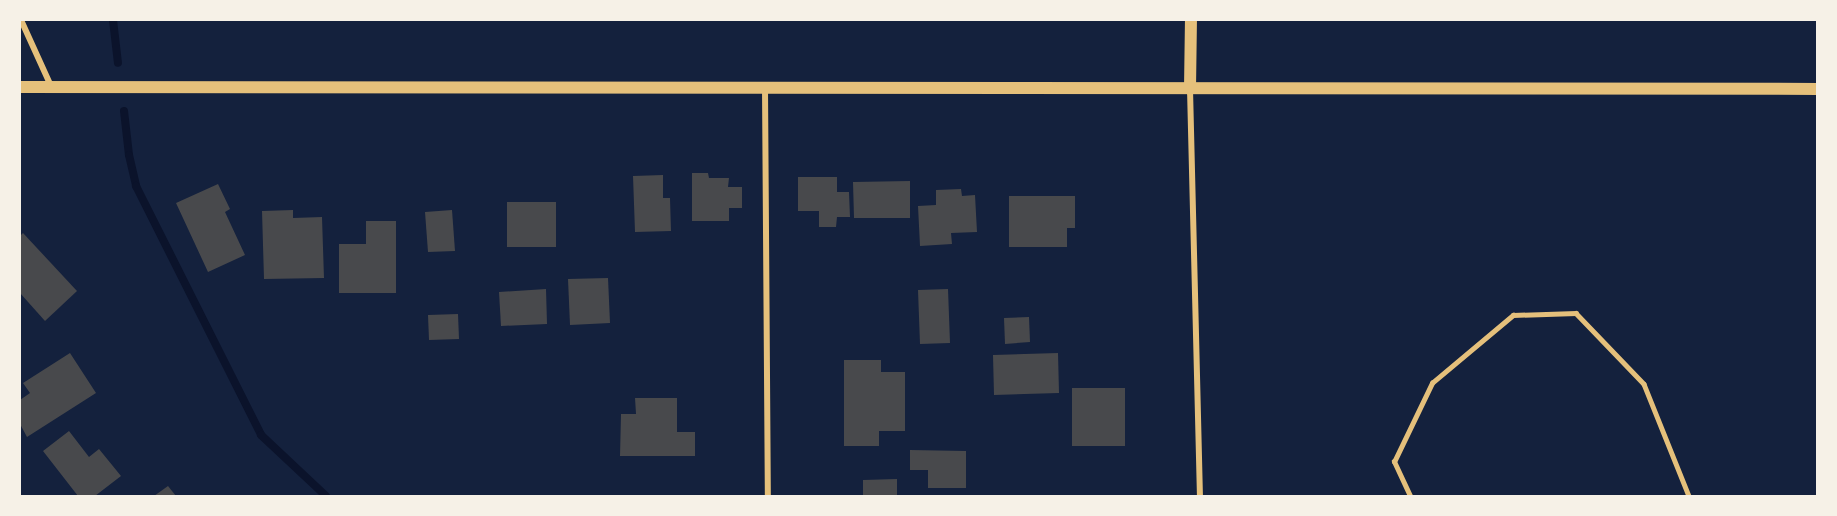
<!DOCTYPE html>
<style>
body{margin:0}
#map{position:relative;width:1837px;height:516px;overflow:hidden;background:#14213d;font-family:Barlow,sans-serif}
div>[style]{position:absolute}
.stream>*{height:8px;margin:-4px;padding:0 4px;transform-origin:4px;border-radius:4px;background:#0b132b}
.building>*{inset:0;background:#48494c}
.service>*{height:4.5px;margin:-2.25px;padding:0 2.25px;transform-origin:2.25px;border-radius:2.25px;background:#e5c07b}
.minor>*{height:6px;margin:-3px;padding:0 3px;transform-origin:3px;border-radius:3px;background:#e5c07b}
.secondary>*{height:12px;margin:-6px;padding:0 6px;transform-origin:6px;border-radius:6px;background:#e5c07b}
span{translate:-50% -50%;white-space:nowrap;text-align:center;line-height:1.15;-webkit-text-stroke:5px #f6f1e7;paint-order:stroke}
.frame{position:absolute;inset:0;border:21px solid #f6f1e7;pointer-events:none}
</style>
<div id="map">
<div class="stream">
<div style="left:113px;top:20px;width:43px;rotate:83.4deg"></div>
<div style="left:124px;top:111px;width:44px;rotate:83.5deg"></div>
<div style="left:129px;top:155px;width:32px;rotate:77deg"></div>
<div style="left:136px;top:186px;width:279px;rotate:63.3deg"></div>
<div style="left:261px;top:435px;width:89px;rotate:43.2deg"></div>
</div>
<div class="building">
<div style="clip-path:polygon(692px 173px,708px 173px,709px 178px,729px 178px,728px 187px,742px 187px,742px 208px,729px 208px,729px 221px,692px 221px)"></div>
<div style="clip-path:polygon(663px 175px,663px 198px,670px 198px,671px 231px,635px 232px,633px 176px)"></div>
<div style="clip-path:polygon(798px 177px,837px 177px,837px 192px,849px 192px,850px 217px,837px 217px,836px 227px,819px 227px,819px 211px,798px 211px)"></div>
<div style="clip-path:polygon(910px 181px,910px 218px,854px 218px,853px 182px)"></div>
<div style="clip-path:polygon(218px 184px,230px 209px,225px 212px,245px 255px,208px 272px,176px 203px)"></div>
<div style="clip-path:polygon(961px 189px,962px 196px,975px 195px,977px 232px,951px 233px,952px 244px,920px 246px,918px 206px,936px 205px,936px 190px)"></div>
<div style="clip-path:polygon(1009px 196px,1075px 196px,1075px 228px,1067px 228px,1067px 247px,1009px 247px)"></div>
<div style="clip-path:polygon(507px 202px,556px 202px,556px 247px,507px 247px)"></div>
<div style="clip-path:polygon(293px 210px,293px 218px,322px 217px,324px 278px,264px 279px,262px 211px)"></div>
<div style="clip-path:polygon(452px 210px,455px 251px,428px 252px,425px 212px)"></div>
<div style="clip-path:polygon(366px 221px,396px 221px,396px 293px,339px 293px,339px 244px,366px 244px)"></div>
<div style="clip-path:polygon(23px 233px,77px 291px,45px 321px,20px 293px,20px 236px)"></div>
<div style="clip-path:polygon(608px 278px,610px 323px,570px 325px,568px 279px)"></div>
<div style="clip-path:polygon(546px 289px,547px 324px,501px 326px,499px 292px)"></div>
<div style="clip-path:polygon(948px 289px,950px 343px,920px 344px,918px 290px)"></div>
<div style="clip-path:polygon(458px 314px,459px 339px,429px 340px,428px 315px)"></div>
<div style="clip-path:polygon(1029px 317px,1030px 342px,1005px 344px,1004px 318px)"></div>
<div style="clip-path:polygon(70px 353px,96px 393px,27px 437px,20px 424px,20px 400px,30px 393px,23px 383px)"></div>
<div style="clip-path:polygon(1058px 353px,1059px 393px,994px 395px,993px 355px)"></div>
<div style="clip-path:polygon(844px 360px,881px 360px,881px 372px,905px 372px,905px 431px,879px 431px,879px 446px,844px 446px)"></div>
<div style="clip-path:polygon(1072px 388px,1125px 388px,1125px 446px,1072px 446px)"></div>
<div style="clip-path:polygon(635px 398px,677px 398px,677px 432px,695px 432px,695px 456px,620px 456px,621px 414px,636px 414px)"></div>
<div style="clip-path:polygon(69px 431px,89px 457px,99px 449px,121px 476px,95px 496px,78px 496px,43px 451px)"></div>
<div style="clip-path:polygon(910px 450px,966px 451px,966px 488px,928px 488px,928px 470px,910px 470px)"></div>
<div style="clip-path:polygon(897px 479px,897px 496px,863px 496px,863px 480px)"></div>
<div style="clip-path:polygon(168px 486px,176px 496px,154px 496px)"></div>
</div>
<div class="service">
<div style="left:1410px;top:496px;width:38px;rotate:-115deg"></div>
<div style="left:1394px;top:462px;width:88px;rotate:-64.3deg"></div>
<div style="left:1432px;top:383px;width:106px;rotate:-40deg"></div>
<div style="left:1513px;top:315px;width:63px;rotate:-1.8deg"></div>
<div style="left:1576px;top:313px;width:98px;rotate:46.2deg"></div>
<div style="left:1644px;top:384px;width:121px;rotate:68.1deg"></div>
</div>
<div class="minor">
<div style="left:21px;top:20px;width:72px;rotate:65.6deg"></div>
<div style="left:765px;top:88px;width:408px;rotate:89.6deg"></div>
<div style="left:1190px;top:89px;width:407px;rotate:88.6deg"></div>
</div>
<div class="secondary">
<div style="left:20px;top:87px;width:1798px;rotate:0.06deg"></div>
<div style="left:1190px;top:89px;width:69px;rotate:-89.2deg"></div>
</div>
<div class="frame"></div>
</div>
